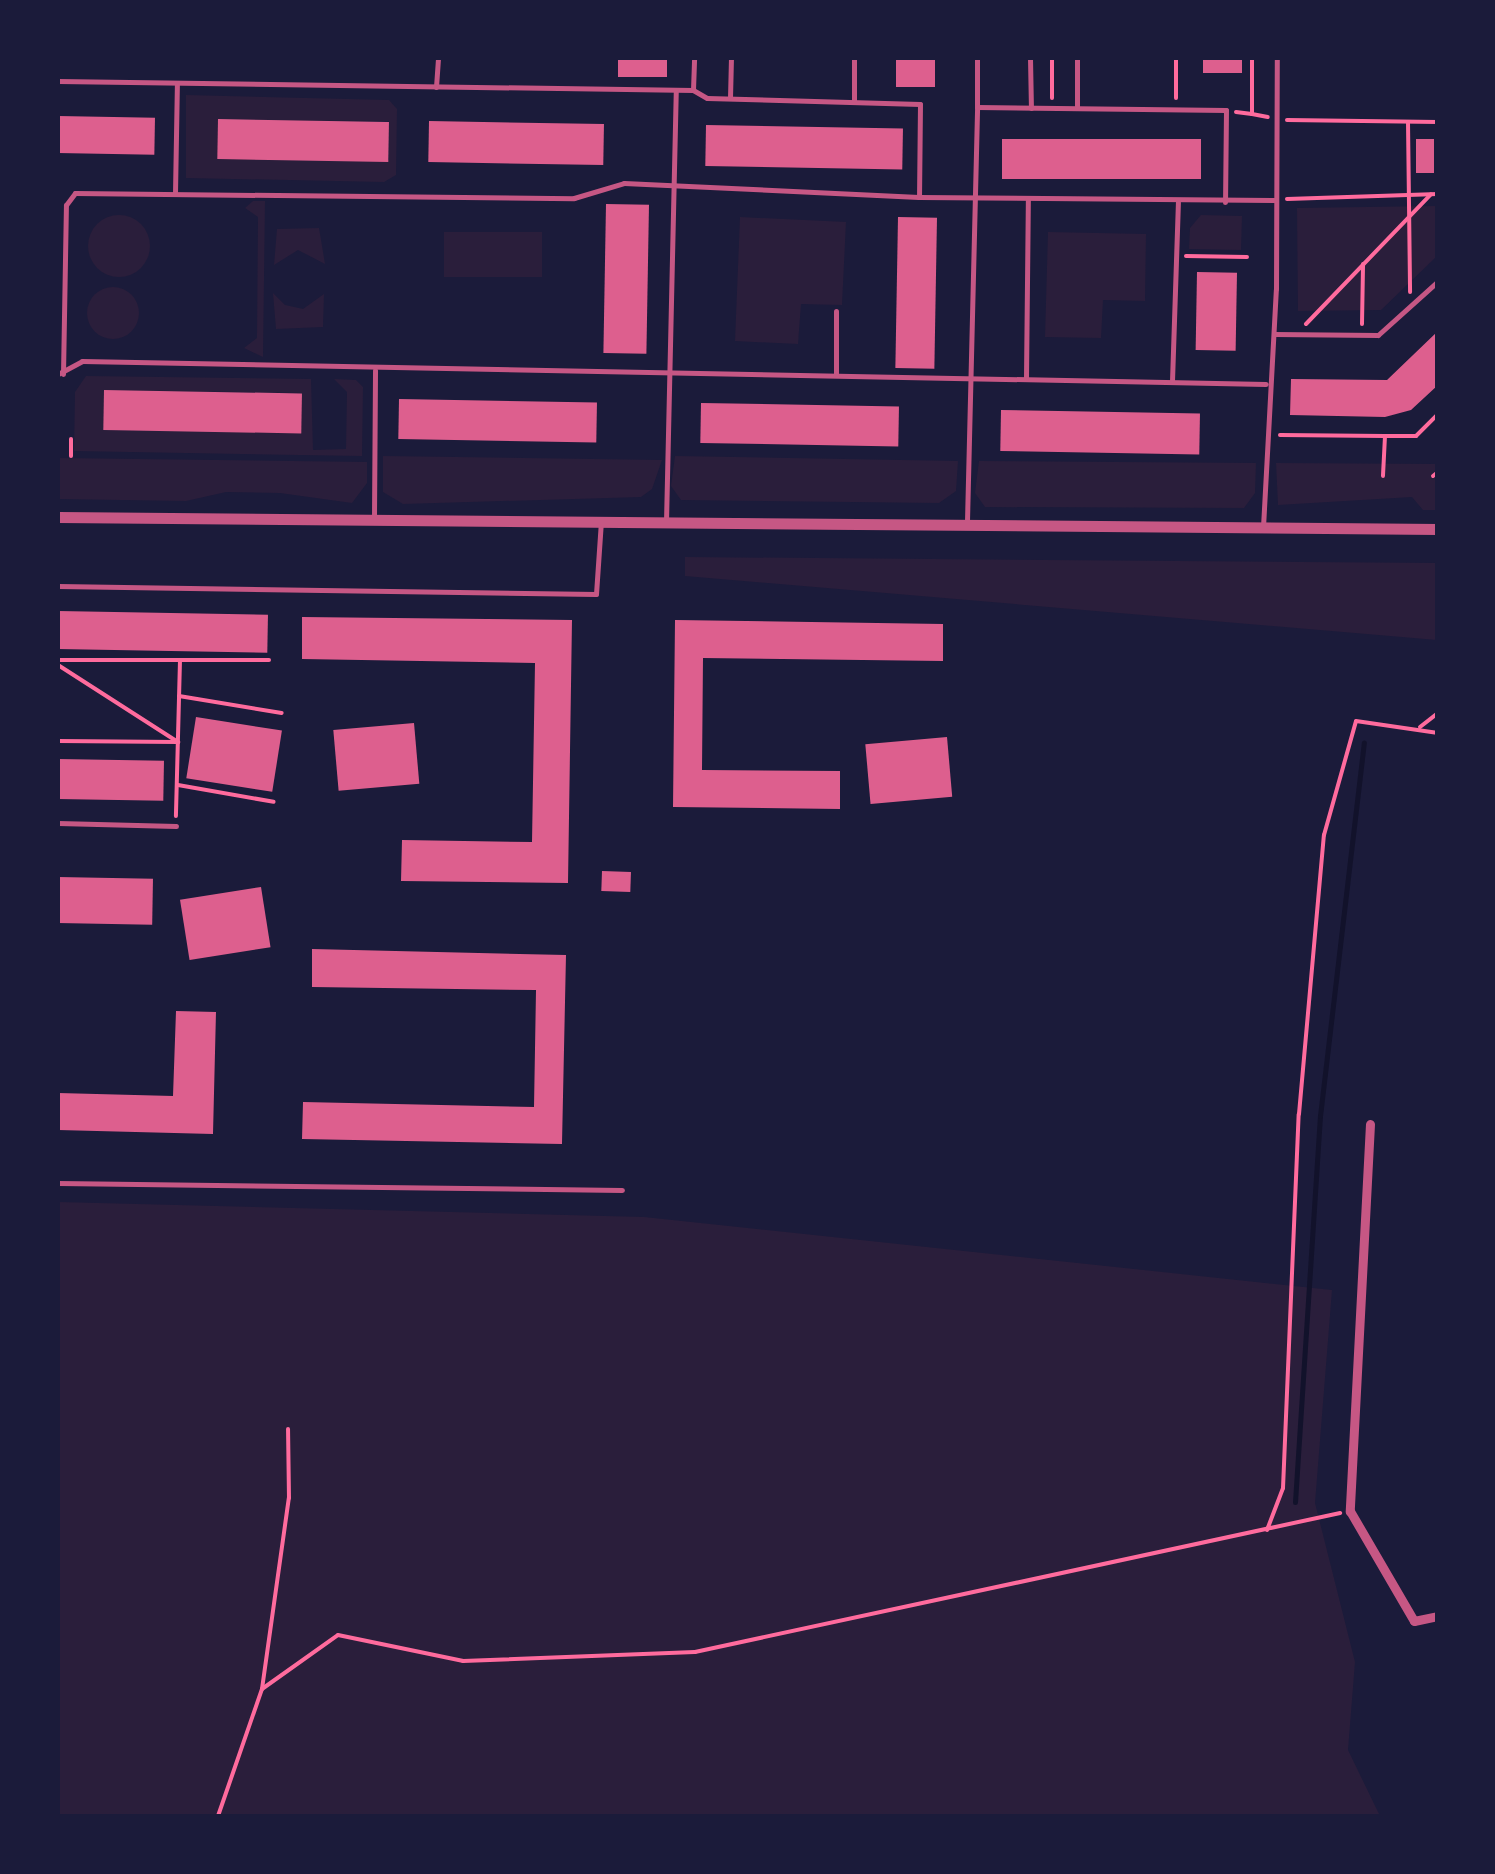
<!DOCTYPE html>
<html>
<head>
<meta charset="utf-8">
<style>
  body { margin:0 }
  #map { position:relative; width:1495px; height:1874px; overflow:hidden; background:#1b1b3a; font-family:Lora,serif }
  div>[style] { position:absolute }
  .green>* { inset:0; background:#2a1e3b; transform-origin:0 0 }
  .round { border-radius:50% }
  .stream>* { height:5px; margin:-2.5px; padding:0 2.5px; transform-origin:2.5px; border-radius:2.5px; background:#12122b }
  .building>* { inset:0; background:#dd5f8e; transform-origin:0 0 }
  .path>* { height:4px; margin:-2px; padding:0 2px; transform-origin:2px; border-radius:2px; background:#ff6b9d }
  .service>* { height:5px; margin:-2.5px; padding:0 2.5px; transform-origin:2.5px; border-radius:2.5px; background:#c65784 }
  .minor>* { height:9px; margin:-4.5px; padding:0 4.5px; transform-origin:4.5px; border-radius:4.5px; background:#c65784 }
  .tertiary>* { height:11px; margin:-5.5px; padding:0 5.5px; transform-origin:5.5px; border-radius:5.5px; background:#c65784 }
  span { translate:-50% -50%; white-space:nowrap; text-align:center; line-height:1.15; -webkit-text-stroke:10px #1b1b3a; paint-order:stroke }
  .frame { position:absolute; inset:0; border:60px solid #1b1b3a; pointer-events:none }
</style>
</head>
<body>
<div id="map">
  <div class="green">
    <i style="clip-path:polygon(evenodd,186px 95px,389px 100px,397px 109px,396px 175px,384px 182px,186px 178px,186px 95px,218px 120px,389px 121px,389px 160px,218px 159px,218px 120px)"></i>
    <i style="clip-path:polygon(253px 201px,265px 201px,263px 357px,244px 348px,257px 338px,258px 217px,245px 208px)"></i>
    <i style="clip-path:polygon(1435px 206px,1436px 257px,1381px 310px,1298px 311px,1297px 208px)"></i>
    <i class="round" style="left:88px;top:215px;width:62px;height:62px"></i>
    <i style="clip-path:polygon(1201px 215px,1242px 216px,1241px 250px,1189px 249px,1190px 228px)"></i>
    <i style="clip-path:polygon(740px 217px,846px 222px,842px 305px,801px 304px,798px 344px,735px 341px)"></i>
    <i style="clip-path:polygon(319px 228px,325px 264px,298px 250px,274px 265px,277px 229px)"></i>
    <i style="left:444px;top:232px;width:98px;height:45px"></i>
    <i style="clip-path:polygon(1048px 232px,1146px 234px,1145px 301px,1103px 300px,1101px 338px,1045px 337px)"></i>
    <i class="round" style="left:87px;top:287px;width:52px;height:52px"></i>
    <i style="clip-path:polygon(273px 293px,285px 305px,303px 309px,324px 294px,323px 327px,276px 329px)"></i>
    <i style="clip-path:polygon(evenodd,86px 376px,311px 379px,313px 450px,346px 449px,347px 392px,334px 379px,356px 380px,363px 387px,362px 456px,74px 451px,75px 392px,86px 376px,104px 390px,302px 393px,301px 431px,104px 430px,104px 390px)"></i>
    <i style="clip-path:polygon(383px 456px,662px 460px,652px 489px,641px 497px,403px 504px,383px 492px)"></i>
    <i style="clip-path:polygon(675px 456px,958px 461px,956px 491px,939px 503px,681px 500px,671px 486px)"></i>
    <i style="clip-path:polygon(58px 458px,367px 462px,367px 483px,352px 503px,280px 493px,226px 492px,186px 501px,58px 499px)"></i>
    <i style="clip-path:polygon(979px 461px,1256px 463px,1255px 493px,1244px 508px,985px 507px,975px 493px)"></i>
    <i style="clip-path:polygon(1276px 463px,1437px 464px,1437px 510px,1423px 510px,1412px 497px,1278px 505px)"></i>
    <i style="clip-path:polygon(685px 557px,1437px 563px,1437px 640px,685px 576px)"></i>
    <i style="clip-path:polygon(58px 1202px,644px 1217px,1332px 1290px,1315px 1503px,1355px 1662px,1348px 1750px,1380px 1816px,58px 1816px)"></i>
  </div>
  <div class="stream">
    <i style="left:1295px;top:1502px;width:387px;rotate:-86.3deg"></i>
    <i style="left:1320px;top:1116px;width:376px;rotate:-83.3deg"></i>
  </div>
  <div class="building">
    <i style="left:618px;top:58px;width:49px;height:19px"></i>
    <i style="left:896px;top:58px;width:39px;height:29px"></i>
    <i style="left:1203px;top:58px;width:39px;height:15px"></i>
    <i style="left:58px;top:116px;width:97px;height:37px;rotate:1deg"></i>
    <i style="left:218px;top:119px;width:171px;height:40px;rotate:1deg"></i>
    <i style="left:429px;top:121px;width:175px;height:41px;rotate:1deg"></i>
    <i style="left:706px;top:125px;width:197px;height:41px;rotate:1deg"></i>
    <i style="left:1002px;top:139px;width:199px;height:40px"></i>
    <i style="left:1416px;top:139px;width:18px;height:34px"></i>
    <i style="left:606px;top:204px;width:43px;height:149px;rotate:1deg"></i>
    <i style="left:898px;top:217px;width:39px;height:151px;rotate:1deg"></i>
    <i style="left:1197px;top:272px;width:40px;height:78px;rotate:1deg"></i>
    <i style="clip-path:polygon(1438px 331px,1438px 385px,1411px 410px,1385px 417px,1290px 415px,1291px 379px,1387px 380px)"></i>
    <i style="left:104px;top:390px;width:198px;height:40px;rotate:1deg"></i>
    <i style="left:399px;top:399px;width:198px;height:40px;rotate:1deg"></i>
    <i style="left:701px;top:403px;width:198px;height:40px;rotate:1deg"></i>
    <i style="left:1001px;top:410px;width:199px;height:41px;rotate:1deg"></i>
    <i style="left:58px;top:611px;width:210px;height:38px;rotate:1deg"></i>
    <i style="clip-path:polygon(302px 617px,572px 620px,568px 883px,401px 881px,402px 840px,532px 842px,535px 663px,302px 659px)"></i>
    <i style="clip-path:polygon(675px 620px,943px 624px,943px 661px,703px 658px,702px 770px,840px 771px,840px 809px,673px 807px)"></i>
    <i style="left:196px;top:717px;width:87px;height:62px;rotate:9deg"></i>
    <i style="left:414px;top:723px;width:61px;height:81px;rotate:85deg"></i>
    <i style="left:947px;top:737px;width:60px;height:82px;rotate:85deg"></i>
    <i style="left:58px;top:759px;width:106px;height:40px;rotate:1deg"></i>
    <i style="left:602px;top:871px;width:29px;height:20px;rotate:2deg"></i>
    <i style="left:58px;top:877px;width:95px;height:46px;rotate:1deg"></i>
    <i style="left:261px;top:887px;width:61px;height:82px;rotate:81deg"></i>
    <i style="clip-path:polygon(312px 949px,566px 955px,562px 1144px,302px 1139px,303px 1102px,534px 1107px,536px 990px,312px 987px)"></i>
    <i style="clip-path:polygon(176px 1011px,216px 1012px,213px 1134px,58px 1130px,58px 1093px,173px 1096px)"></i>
  </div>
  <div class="path">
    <i style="left:1052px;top:98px;width:40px;rotate:-90deg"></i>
    <i style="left:1176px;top:98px;width:40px;rotate:-90deg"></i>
    <i style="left:1236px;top:112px;width:16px;rotate:7deg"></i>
    <i style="left:1252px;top:114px;width:56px;rotate:-90deg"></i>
    <i style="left:1252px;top:114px;width:16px;rotate:11deg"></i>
    <i style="left:1287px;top:120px;width:151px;rotate:0.8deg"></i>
    <i style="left:1408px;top:122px;width:170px;rotate:89.3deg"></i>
    <i style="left:1287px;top:199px;width:151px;rotate:-1.9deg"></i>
    <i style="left:1186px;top:256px;width:61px;rotate:0.9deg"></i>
    <i style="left:1306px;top:324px;width:180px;rotate:-46.1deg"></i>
    <i style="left:1362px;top:324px;width:60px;rotate:-89deg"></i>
    <i style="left:1280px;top:435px;width:105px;rotate:0.5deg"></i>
    <i style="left:1385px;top:436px;width:40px;rotate:92.9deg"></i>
    <i style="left:1385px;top:436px;width:31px"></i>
    <i style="left:1416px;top:436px;width:31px;rotate:-45deg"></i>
    <i style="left:71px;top:456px;width:17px;rotate:-90deg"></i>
    <i style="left:1433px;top:476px;width:6px;rotate:-39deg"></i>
    <i style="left:58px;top:660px;width:122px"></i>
    <i style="left:180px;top:660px;width:156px;rotate:91.5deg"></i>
    <i style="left:180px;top:660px;width:89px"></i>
    <i style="left:58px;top:665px;width:143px;rotate:32.7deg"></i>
    <i style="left:179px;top:696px;width:104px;rotate:9.4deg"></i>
    <i style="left:1420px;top:727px;width:23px;rotate:-38deg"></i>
    <i style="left:58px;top:741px;width:120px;rotate:0.5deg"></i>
    <i style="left:178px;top:785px;width:97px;rotate:10deg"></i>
    <i style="left:1267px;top:1530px;width:45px;rotate:-69.1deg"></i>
    <i style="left:1283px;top:1488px;width:374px;rotate:-87.6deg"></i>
    <i style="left:1299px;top:1114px;width:280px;rotate:-84.9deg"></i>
    <i style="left:1324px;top:835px;width:118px;rotate:-74.3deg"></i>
    <i style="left:1356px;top:721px;width:83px;rotate:8.3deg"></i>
    <i style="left:262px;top:1689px;width:93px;rotate:-35.4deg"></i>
    <i style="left:338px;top:1635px;width:128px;rotate:11.7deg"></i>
    <i style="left:463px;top:1661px;width:232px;rotate:-2.2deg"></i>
    <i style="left:695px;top:1652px;width:660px;rotate:-12.16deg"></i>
    <i style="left:218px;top:1816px;width:134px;rotate:-70.9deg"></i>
    <i style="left:262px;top:1689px;width:193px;rotate:-82deg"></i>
    <i style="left:289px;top:1498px;width:69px;rotate:-90.8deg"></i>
  </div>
  <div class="service">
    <i style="left:854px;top:58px;width:44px;rotate:90deg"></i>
    <i style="left:1030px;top:58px;width:50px;rotate:88.9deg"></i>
    <i style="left:58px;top:81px;width:635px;rotate:0.81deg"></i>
    <i style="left:693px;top:90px;width:16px;rotate:30deg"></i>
    <i style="left:707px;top:98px;width:213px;rotate:1.6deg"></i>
    <i style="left:920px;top:104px;width:93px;rotate:90.6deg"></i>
    <i style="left:436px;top:87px;width:29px;rotate:-86deg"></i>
    <i style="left:693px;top:90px;width:32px;rotate:-88deg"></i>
    <i style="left:730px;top:98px;width:40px;rotate:-88.6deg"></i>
    <i style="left:977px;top:107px;width:49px;rotate:-90deg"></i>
    <i style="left:1077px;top:108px;width:50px;rotate:-90deg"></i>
    <i style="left:175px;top:193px;width:110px;rotate:-89deg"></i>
    <i style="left:836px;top:311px;width:64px;rotate:90deg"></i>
    <i style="left:1274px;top:334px;width:104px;rotate:0.6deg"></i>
    <i style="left:1378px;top:335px;width:81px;rotate:-42deg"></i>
    <i style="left:58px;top:374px;width:27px;rotate:-28deg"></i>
    <i style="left:82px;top:361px;width:1184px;rotate:1.11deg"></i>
    <i style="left:63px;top:374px;width:169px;rotate:-89deg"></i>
    <i style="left:66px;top:205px;width:15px;rotate:-53deg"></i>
    <i style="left:75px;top:193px;width:499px;rotate:0.6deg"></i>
    <i style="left:574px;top:198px;width:52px;rotate:-16.7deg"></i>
    <i style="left:624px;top:183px;width:295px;rotate:2.7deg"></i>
    <i style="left:919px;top:197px;width:356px;rotate:0.5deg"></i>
    <i style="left:1026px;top:378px;width:179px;rotate:-89.4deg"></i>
    <i style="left:1172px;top:381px;width:179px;rotate:-88.1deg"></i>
    <i style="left:374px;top:517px;width:147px;rotate:-89.6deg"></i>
    <i style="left:967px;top:521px;width:414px;rotate:-88.6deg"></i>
    <i style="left:977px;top:107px;width:249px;rotate:0.7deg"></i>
    <i style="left:1226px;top:110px;width:92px;rotate:90.6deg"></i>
    <i style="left:666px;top:522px;width:432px;rotate:-88.7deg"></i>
    <i style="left:1263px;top:527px;width:238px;rotate:-86.9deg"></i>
    <i style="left:1276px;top:289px;width:231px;rotate:-89.8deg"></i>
    <i style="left:58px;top:586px;width:538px;rotate:0.85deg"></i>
    <i style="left:596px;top:594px;width:73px;rotate:-86.1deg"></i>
    <i style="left:58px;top:823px;width:118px;rotate:1.5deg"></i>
    <i style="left:58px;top:1183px;width:564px;rotate:0.71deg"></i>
  </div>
  <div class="minor">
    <i style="left:1370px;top:1124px;width:388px;rotate:93deg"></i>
    <i style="left:1350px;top:1511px;width:127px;rotate:59.8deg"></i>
    <i style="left:1414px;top:1621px;width:25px;rotate:-12deg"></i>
  </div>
  <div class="tertiary">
    <i style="left:58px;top:517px;width:1380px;rotate:0.5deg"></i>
  </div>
  <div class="frame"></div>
</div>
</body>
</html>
